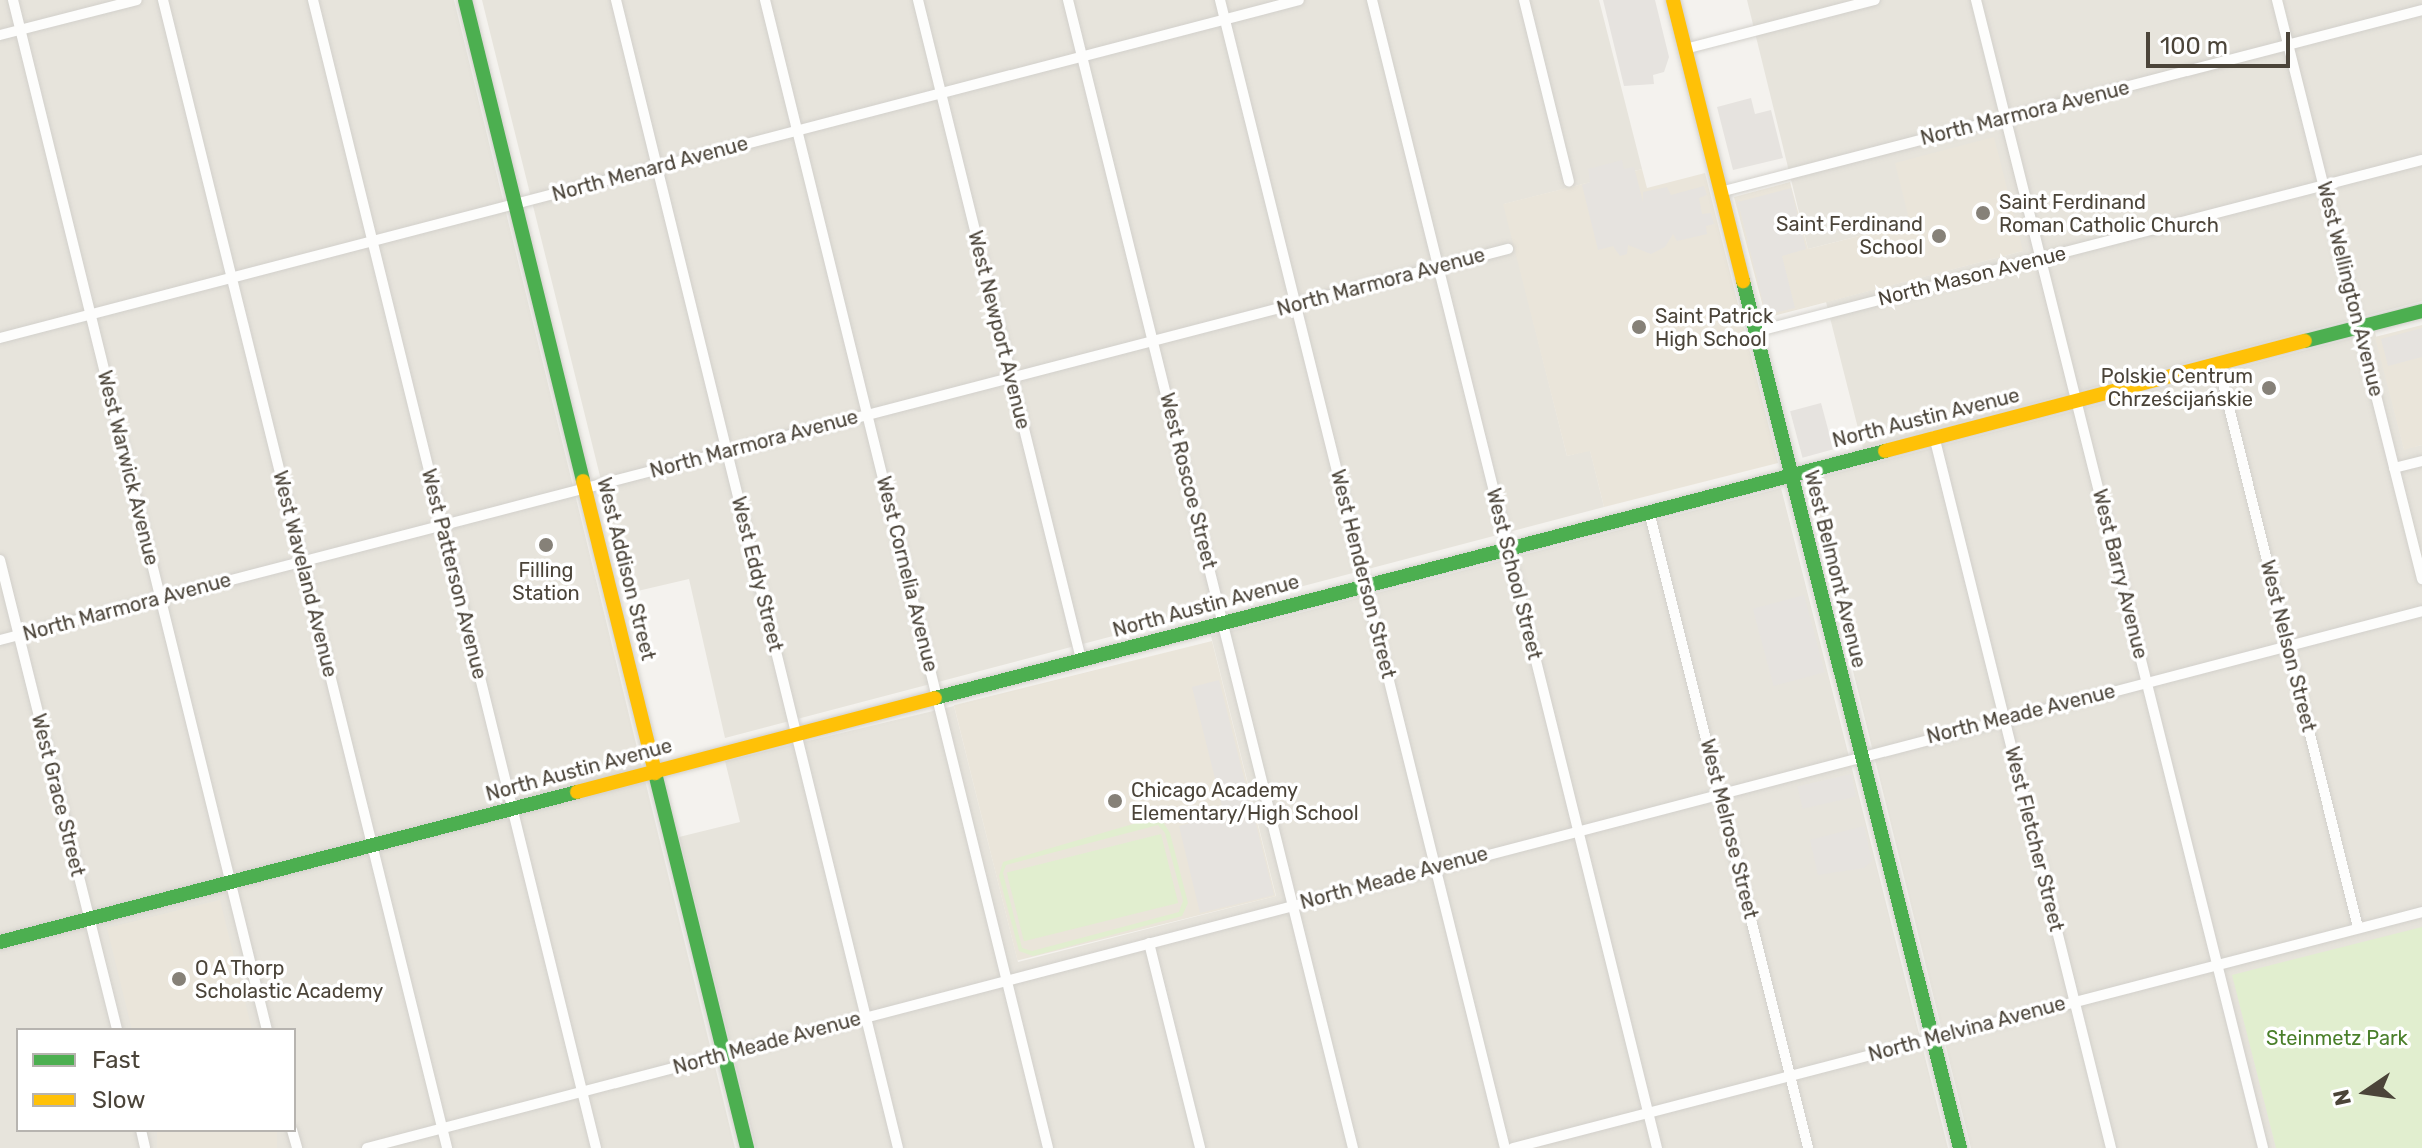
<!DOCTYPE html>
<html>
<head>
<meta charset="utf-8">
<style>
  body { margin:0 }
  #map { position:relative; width:2422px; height:1148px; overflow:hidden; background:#f4f2ee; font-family:Rubik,sans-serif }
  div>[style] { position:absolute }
  .residential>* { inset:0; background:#e7e4dc }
  .education>* { inset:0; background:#eae5da; transform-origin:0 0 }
  .green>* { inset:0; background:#e1eecf; transform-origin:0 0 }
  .parking>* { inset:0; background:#e6e3df; transform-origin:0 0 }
  .roads { filter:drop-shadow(0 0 2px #d2d0cb) drop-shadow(0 0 2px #d2d0cb) }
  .street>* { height:10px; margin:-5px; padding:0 5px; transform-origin:5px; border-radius:5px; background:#fdfdfc }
  .fast>* { height:14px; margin:-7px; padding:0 7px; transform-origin:7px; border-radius:7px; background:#4caf50 }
  .slow>* { height:14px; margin:-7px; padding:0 7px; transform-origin:7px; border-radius:7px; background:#ffc107 }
  .dots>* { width:22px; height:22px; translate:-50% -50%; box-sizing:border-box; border:4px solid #fff; border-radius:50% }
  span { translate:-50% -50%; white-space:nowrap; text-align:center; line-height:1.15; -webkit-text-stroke:7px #fff; paint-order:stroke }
  .street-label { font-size:20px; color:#4b4439 }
  .poi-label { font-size:20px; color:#4b4439 }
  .left { translate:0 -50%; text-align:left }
  .right { translate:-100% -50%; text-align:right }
  .park-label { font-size:20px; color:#4a7f2a }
  .legend { position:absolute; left:16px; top:1028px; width:280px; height:104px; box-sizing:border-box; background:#fff; border:2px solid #b7b4b0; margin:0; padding:10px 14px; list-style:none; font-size:24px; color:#4b4439 }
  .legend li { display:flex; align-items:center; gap:16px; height:40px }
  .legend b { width:40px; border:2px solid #b7b4b0 }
  .north { position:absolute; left:2326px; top:1052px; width:80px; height:80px; -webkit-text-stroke:6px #fff; paint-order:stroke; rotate:257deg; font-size:22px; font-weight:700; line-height:32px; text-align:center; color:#4b4439 }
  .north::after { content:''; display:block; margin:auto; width:28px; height:36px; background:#4b4439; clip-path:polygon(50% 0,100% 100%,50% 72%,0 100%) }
  .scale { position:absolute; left:2146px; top:32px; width:144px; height:36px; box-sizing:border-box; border:4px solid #4b4439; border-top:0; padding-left:10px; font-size:24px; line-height:28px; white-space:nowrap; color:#4b4439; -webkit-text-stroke:6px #fff; paint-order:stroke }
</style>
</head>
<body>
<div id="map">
  <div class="residential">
    <i style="clip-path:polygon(evenodd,0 0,454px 0,735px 1148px,0 1148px,0 0,18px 1030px,294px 1030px,294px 1130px,18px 1130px,18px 1030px)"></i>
    <i style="clip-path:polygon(482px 0,1599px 0,1642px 169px,1504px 204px,1567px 456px,1590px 450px,1604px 507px,725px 738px,689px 579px,629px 593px)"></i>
    <i style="clip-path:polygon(1747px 0,2422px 0,2422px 301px,1863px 448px,1826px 302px,2023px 251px,1910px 223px,1808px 249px)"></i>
    <i style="clip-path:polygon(2375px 332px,2404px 449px,2422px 445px,2422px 1148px,1971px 1148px,1806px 481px)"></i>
    <i style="clip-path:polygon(1781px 488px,1948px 1148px,756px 1148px,679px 837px,740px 822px,725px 761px,954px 706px,1018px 962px,1276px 896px,1211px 636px)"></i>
  </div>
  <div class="education">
    <i style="clip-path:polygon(1994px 137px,2023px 251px,1766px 318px,1734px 197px,1790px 182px,1808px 249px,1910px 223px,1895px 163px)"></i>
    <i style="clip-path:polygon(1642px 169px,1647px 188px,1705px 173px,1778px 463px,1604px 507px,1590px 451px,1567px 456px,1503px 204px)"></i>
    <i style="clip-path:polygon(2422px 325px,2422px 445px,2404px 450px,2375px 337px)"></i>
    <i style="left:1212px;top:641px;width:263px;height:266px;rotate:76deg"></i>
    <i style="clip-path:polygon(220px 900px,252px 1030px,132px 1030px,107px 928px)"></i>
    <i style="left:157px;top:1130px;width:120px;height:18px"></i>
  </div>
  <div class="green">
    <i style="clip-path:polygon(evenodd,1150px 819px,1163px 822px,1170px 833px,1188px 903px,1182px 916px,1033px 956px,1019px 951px,999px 876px,1003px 862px,1150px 819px,1158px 825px,1165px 833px,1183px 901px,1179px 912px,1032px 951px,1022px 948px,1003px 873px,1006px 865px,1158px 825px)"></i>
    <i style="left:1161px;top:834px;width:71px;height:159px;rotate:76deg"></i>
    <i style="clip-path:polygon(2422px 927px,2422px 1148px,2276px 1148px,2232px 975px)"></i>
  </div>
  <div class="parking">
    <i style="clip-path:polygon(1603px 0,1655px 0,1669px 57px,1664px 72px,1653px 75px,1654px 84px,1624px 86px)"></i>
    <i style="clip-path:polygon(1751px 98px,1755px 114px,1771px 110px,1783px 158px,1733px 170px,1717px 107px)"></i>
    <i style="clip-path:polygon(1622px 160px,1624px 169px,1634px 167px,1643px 202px,1643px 192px,1667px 187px,1671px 195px,1704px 186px,1707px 195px,1699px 198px,1702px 214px,1711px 213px,1714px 224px,1706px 226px,1707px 234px,1677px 241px,1673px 234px,1665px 247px,1651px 254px,1628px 245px,1627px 254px,1620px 256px,1613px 246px,1598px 250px,1582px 185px,1590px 182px,1588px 169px)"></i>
    <i style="clip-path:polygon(1791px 188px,1806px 249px,1782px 256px,1795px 308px,1766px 315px,1738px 202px)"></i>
    <i style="clip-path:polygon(2422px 328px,2422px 357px,2388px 366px,2381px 339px)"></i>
    <i style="left:1821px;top:403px;width:48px;height:32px;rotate:75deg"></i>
    <i style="left:1804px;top:595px;width:80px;height:53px;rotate:75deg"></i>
    <i style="clip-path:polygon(1219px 680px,1274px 895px,1200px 913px,1179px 826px,1224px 814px,1192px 687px)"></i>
    <i style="left:1851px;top:774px;width:23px;height:55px;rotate:77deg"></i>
    <i style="clip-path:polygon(1864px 826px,1872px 861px,1864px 868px,1818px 875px,1810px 840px)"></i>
  </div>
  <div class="roads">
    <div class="street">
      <i style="left:13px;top:0;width:1061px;rotate:76.15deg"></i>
      <i style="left:163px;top:0;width:1183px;rotate:76.1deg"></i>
      <i style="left:313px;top:0;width:1182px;rotate:76.15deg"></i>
      <i style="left:616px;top:0;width:1182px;rotate:76.2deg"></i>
      <i style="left:765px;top:0;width:1182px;rotate:76.15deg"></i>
      <i style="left:918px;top:0;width:679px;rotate:76.11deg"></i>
      <i style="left:1068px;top:0;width:1183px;rotate:76.06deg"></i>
      <i style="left:1220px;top:0;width:1183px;rotate:76.06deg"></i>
      <i style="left:1372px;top:0;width:1183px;rotate:76.06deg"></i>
      <i style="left:1524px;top:0;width:187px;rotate:76.1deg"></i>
      <i style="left:1976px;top:0;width:1183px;rotate:75.96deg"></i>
      <i style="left:2277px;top:0;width:597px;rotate:75.94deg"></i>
      <i style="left:0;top:35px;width:141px;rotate:-14.3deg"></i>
      <i style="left:1685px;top:49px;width:196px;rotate:-14.5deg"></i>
      <i style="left:1720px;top:192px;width:725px;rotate:-14.53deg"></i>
      <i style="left:1755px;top:332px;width:689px;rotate:-14.46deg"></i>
      <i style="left:0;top:338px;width:1342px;rotate:-14.58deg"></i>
      <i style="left:2218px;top:363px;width:582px;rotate:76.08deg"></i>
      <i style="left:1934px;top:436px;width:734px;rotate:76.04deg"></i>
      <i style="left:2394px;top:468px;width:29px;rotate:-14deg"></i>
      <i style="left:1649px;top:511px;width:657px;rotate:75.98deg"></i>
      <i style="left:0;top:560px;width:484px;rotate:76deg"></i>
      <i style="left:0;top:640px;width:1558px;rotate:-14.54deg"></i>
      <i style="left:1149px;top:943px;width:211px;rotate:76deg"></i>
      <i style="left:141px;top:1130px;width:18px;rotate:77deg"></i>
      <i style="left:292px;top:1130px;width:19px;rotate:74deg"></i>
      <i style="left:367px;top:1148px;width:2124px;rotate:-14.64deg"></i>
      <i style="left:1513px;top:1148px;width:939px;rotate:-14.55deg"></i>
    </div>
    <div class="fast">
      <i style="left:465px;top:0;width:495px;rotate:76.2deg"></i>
      <i style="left:1743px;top:281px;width:894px;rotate:75.95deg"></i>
      <i style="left:2305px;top:341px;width:121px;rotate:-14.4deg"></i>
      <i style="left:935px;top:698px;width:982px;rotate:-14.57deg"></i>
      <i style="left:655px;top:773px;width:386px;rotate:76.2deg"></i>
      <i style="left:0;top:942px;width:596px;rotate:-14.57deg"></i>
    </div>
    <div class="slow">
      <i style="left:1673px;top:0;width:290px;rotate:76deg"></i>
      <i style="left:1885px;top:451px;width:434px;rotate:-14.7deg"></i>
      <i style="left:583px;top:481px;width:301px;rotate:76.1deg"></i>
      <i style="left:577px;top:792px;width:370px;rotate:-14.7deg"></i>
    </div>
  </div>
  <div class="dots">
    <i style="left:1983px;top:213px;background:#868178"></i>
    <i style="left:1939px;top:236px;background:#868178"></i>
    <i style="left:1639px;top:327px;background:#868178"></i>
    <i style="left:2269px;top:388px;background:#868178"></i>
    <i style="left:546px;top:545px;background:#868178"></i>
    <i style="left:1115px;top:801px;background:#868178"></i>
    <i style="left:179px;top:979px;background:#868178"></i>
  </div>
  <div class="street-label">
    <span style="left:2025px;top:113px;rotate:-14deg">North Marmora Avenue</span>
    <span style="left:650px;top:169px;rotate:-15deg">North Menard Avenue</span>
    <span style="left:1972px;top:276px;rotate:-14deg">North Mason Avenue</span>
    <span style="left:1381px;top:282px;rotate:-15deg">North Marmora Avenue</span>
    <span style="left:2350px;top:289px;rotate:76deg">West Wellington Avenue</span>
    <span style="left:999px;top:330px;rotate:76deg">West Newport Avenue</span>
    <span style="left:1926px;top:418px;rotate:-14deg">North Austin Avenue</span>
    <span style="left:754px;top:444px;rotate:-15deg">North Marmora Avenue</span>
    <span style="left:128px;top:468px;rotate:76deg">West Warwick Avenue</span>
    <span style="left:1188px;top:481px;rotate:76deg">West Roscoe Street</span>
    <span style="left:626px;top:569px;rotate:76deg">West Addison Street</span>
    <span style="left:1835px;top:569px;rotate:76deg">West Belmont Avenue</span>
    <span style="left:305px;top:574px;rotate:76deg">West Waveland Avenue</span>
    <span style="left:454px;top:574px;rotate:76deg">West Patterson Avenue</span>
    <span style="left:757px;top:574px;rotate:76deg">West Eddy Street</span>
    <span style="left:907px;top:574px;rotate:76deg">West Cornelia Avenue</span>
    <span style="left:1363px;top:574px;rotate:76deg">West Henderson Street</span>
    <span style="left:1514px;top:574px;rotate:76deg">West School Street</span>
    <span style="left:2120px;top:574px;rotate:76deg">West Barry Avenue</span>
    <span style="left:1206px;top:606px;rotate:-15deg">North Austin Avenue</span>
    <span style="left:127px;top:607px;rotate:-15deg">North Marmora Avenue</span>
    <span style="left:2288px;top:646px;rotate:76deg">West Nelson Street</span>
    <span style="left:2021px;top:714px;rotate:-14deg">North Meade Avenue</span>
    <span style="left:579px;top:770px;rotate:-15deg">North Austin Avenue</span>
    <span style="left:58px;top:795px;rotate:76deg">West Grace Street</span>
    <span style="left:1729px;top:829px;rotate:76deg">West Melrose Street</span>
    <span style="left:2034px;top:839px;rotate:76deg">West Fletcher Street</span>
    <span style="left:1394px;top:878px;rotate:-15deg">North Meade Avenue</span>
    <span style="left:1967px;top:1029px;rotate:-15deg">North Melvina Avenue</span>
    <span style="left:767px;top:1043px;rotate:-15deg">North Meade Avenue</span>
  </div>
  <div class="poi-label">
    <span class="left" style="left:1999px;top:214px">Saint Ferdinand<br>Roman Catholic Church</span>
    <span class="right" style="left:1923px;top:236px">Saint Ferdinand<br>School</span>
    <span class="left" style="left:1655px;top:328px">Saint Patrick<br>High School</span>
    <span class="right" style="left:2253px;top:388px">Polskie Centrum<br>Chrześcijańskie</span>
    <span style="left:546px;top:582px">Filling<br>Station</span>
    <span class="left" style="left:1131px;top:802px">Chicago Academy<br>Elementary/High School</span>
    <span class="left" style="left:195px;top:980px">O A Thorp<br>Scholastic Academy</span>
  </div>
  <div class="park-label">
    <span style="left:2337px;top:1038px">Steinmetz Park</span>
  </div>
  <ul class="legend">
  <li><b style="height:10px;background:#4caf50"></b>Fast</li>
  <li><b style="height:10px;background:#ffc107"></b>Slow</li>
  </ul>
  <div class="north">N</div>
  <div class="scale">100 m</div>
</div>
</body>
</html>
